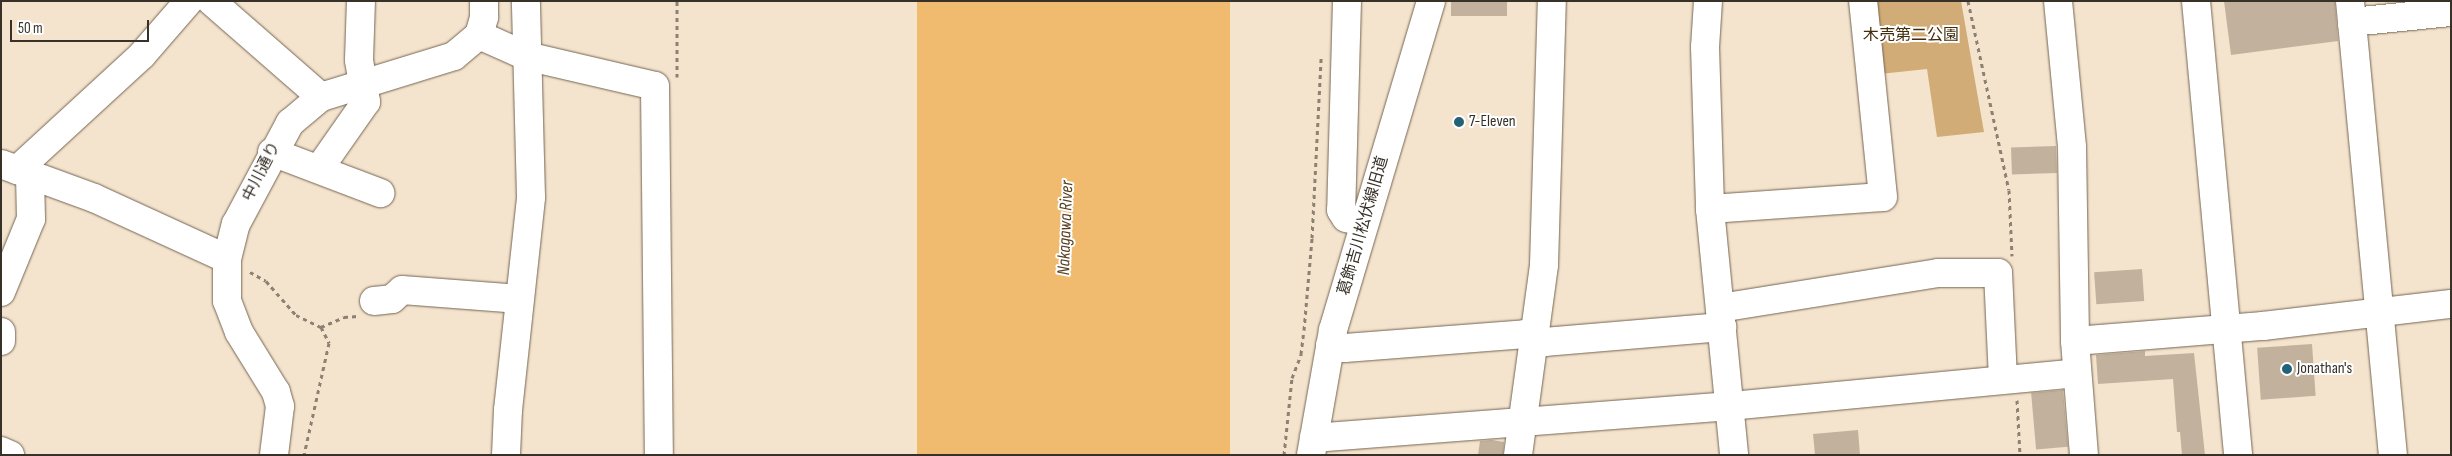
<!DOCTYPE html>
<html>
<head>
<meta charset="utf-8">
<style>
  body { margin:0 }
  #map { position:relative; width:2452px; height:456px; overflow:hidden; background:#f4e3cd; font-family:"Sofia Sans Condensed","Noto Sans JP",sans-serif }
  div>[style] { position:absolute }
  .green>* { inset:0; background:#d2ac77 }
  .water>* { inset:0; background:#f0bb6e; transform-origin:0 0 }
  .building>* { inset:0; background:#c2b29d; transform-origin:0 0 }
  .path>* { height:3px; margin-top:-1.5px; transform-origin:0; background:repeating-linear-gradient(90deg,#8c8172 0 4px,transparent 0 8px) }
  .roads { filter:drop-shadow(0 0 1px #746552) drop-shadow(0 0 1px #746552) }
  .minor>* { height:28px; margin:-14px; padding:0 14px; transform-origin:14px; border-radius:14px; background:#fff }
  .dots>* { width:14px; height:14px; translate:-50% -50%; box-sizing:border-box; border:2px solid #fff; border-radius:50% }
  span { translate:-50% -50%; white-space:nowrap; text-align:center; line-height:1.15; -webkit-text-stroke:4px #fff; paint-order:stroke }
  .park-label { font-size:16px; color:#422c0a }
  .poi-label { font-size:16px; color:#373128 }
  .left { translate:0 -50%; text-align:left }
  .street-label { font-size:16px; color:#373128 }
  .water-label { font-size:18px; color:#56401f; font-style:italic }
  .frame { position:absolute; inset:0; border:2px solid #373128; pointer-events:none }
  .scale { position:absolute; left:10px; top:20px; width:139px; height:22px; box-sizing:border-box; border:2px solid #373128; border-top:0; padding-left:6px; font-size:15px; line-height:18px; white-space:nowrap; color:#373128; -webkit-text-stroke:4px #fff; paint-order:stroke }
</style>
</head>
<body>
<div id="map">
  <div class="green">
    <i style="clip-path:polygon(1870px 1px,1961px 1px,1984px 132px,1937px 137px,1927px 69px,1880px 74px)"></i>
  </div>
  <div class="water">
    <i style="left:917px;top:1px;width:313px;height:454px"></i>
  </div>
  <div class="building">
    <i style="left:1451px;top:1px;width:56px;height:15px"></i>
    <i style="clip-path:polygon(2224px 1px,2335px 1px,2338px 41px,2231px 55px)"></i>
    <i style="left:2056px;top:146px;width:27px;height:45px;rotate:88deg"></i>
    <i style="left:2142px;top:269px;width:32px;height:48px;rotate:86deg"></i>
    <i style="left:2312px;top:344px;width:52px;height:55px;rotate:86deg"></i>
    <i style="clip-path:polygon(2145px 351px,2145px 356px,2194px 353px,2205px 455px,2182px 455px,2180px 432px,2177px 432px,2173px 379px,2098px 384px,2096px 355px)"></i>
    <i style="left:2063px;top:390px;width:57px;height:32px;rotate:85deg"></i>
    <i style="clip-path:polygon(1858px 430px,1860px 455px,1815px 455px,1813px 434px)"></i>
    <i style="clip-path:polygon(1492px 440px,1504px 442px,1503px 455px,1478px 455px,1480px 441px)"></i>
  </div>
  <div class="path">
    <i style="left:1968px;top:1px;width:193px;rotate:77.8deg"></i>
    <i style="left:2009px;top:190px;width:66px;rotate:87.4deg"></i>
    <i style="left:677px;top:77px;width:76px;rotate:-90deg"></i>
    <i style="left:250px;top:272px;width:18px;rotate:29deg"></i>
    <i style="left:266px;top:281px;width:45px;rotate:48.6deg"></i>
    <i style="left:296px;top:315px;width:28px;rotate:26deg"></i>
    <i style="left:321px;top:327px;width:18px;rotate:63deg"></i>
    <i style="left:329px;top:343px;width:115px;rotate:102.6deg"></i>
    <i style="left:321px;top:327px;width:25px;rotate:-23deg"></i>
    <i style="left:344px;top:317px;width:14px;rotate:-4deg"></i>
    <i style="left:2017px;top:400px;width:55px;rotate:86.9deg"></i>
    <i style="left:1284px;top:455px;width:77px;rotate:-84.1deg"></i>
    <i style="left:1292px;top:378px;width:26px;rotate:-69deg"></i>
    <i style="left:1301px;top:354px;width:24px;rotate:-83deg"></i>
    <i style="left:1304px;top:330px;width:92px;rotate:-85deg"></i>
    <i style="left:1312px;top:238px;width:180px;rotate:-87.1deg"></i>
  </div>
  <div class="roads">
    <div class="minor">
      <i style="left:211px;top:1px;width:146px;rotate:41.1deg"></i>
      <i style="left:1347px;top:1px;width:209px;rotate:91.6deg"></i>
      <i style="left:1341px;top:210px;width:9px;rotate:58deg"></i>
      <i style="left:1346px;top:218px;width:19px;rotate:12deg"></i>
      <i style="left:1708px;top:1px;width:46px;rotate:93.7deg"></i>
      <i style="left:1705px;top:47px;width:162px;rotate:88.2deg"></i>
      <i style="left:1710px;top:209px;width:247px;rotate:84.4deg"></i>
      <i style="left:2058px;top:1px;width:147px;rotate:84.5deg"></i>
      <i style="left:2072px;top:147px;width:194px;rotate:89.1deg"></i>
      <i style="left:2075px;top:341px;width:114px;rotate:85.5deg"></i>
      <i style="left:2196px;top:1px;width:456px;rotate:84.7deg"></i>
      <i style="left:2350px;top:1px;width:456px;rotate:84.6deg"></i>
      <i style="left:2352px;top:22px;width:100px;rotate:-5.8deg"></i>
      <i style="left:479px;top:35px;width:51px;rotate:24.1deg"></i>
      <i style="left:526px;top:56px;width:132px;rotate:13.1deg"></i>
      <i style="left:655px;top:86px;width:369px;rotate:89.4deg"></i>
      <i style="left:272px;top:152px;width:116px;rotate:20.8deg"></i>
      <i style="left:1px;top:164px;width:99px;rotate:20.1deg"></i>
      <i style="left:94px;top:198px;width:146px;rotate:24.6deg"></i>
      <i style="left:319px;top:169px;width:82px;rotate:-55deg"></i>
      <i style="left:366px;top:102px;width:43px;rotate:-99.5deg"></i>
      <i style="left:359px;top:60px;width:59px;rotate:-88.1deg"></i>
      <i style="left:17px;top:170px;width:170px;rotate:-42.6deg"></i>
      <i style="left:142px;top:55px;width:72px;rotate:-49deg"></i>
      <i style="left:1710px;top:209px;width:173px;rotate:-4deg"></i>
      <i style="left:1883px;top:197px;width:197px;rotate:-95.8deg"></i>
      <i style="left:1px;top:292px;width:79px;rotate:-67.7deg"></i>
      <i style="left:31px;top:219px;width:44px;rotate:-91.3deg"></i>
      <i style="left:374px;top:301px;width:18px;rotate:-6deg"></i>
      <i style="left:392px;top:299px;width:13px;rotate:-42deg"></i>
      <i style="left:402px;top:290px;width:118px;rotate:4.4deg"></i>
      <i style="left:1720px;top:308px;width:221px;rotate:-9.1deg"></i>
      <i style="left:1938px;top:273px;width:60px"></i>
      <i style="left:1998px;top:273px;width:105px;rotate:87.3deg"></i>
      <i style="left:1px;top:332px;width:9px;rotate:90deg"></i>
      <i style="left:2075px;top:341px;width:189px;rotate:-4.6deg"></i>
      <i style="left:2263px;top:326px;width:189px;rotate:-6.7deg"></i>
      <i style="left:1330px;top:345px;width:15px;rotate:11deg"></i>
      <i style="left:1345px;top:348px;width:181px;rotate:-4.4deg"></i>
      <i style="left:1525px;top:334px;width:21px;rotate:23deg"></i>
      <i style="left:1544px;top:342px;width:179px;rotate:-4.8deg"></i>
      <i style="left:1314px;top:438px;width:417px;rotate:-4.4deg"></i>
      <i style="left:1730px;top:406px;width:348px;rotate:-5.4deg"></i>
      <i style="left:1px;top:451px;width:10px;rotate:24deg"></i>
      <i style="left:274px;top:455px;width:49px;rotate:-83deg"></i>
      <i style="left:280px;top:406px;width:15px;rotate:-106deg"></i>
      <i style="left:276px;top:392px;width:70px;rotate:-121.7deg"></i>
      <i style="left:239px;top:332px;width:33px;rotate:-111deg"></i>
      <i style="left:227px;top:301px;width:42px;rotate:-90deg"></i>
      <i style="left:227px;top:259px;width:36px;rotate:-76deg"></i>
      <i style="left:236px;top:224px;width:115px;rotate:-61.9deg"></i>
      <i style="left:290px;top:123px;width:40px;rotate:-40deg"></i>
      <i style="left:321px;top:97px;width:139px;rotate:-17.1deg"></i>
      <i style="left:454px;top:56px;width:33px;rotate:-40deg"></i>
      <i style="left:479px;top:35px;width:19px;rotate:-74deg"></i>
      <i style="left:484px;top:17px;width:16px;rotate:-90deg"></i>
      <i style="left:506px;top:455px;width:45px;rotate:-87.5deg"></i>
      <i style="left:508px;top:410px;width:214px;rotate:-83.8deg"></i>
      <i style="left:531px;top:197px;width:196px;rotate:-91.5deg"></i>
      <i style="left:1311px;top:455px;width:127px;rotate:-80deg"></i>
      <i style="left:1333px;top:330px;width:343px;rotate:-73.4deg"></i>
      <i style="left:1518px;top:455px;width:192px;rotate:-82.2deg"></i>
      <i style="left:1544px;top:265px;width:264px;rotate:-88.3deg"></i>
    </div>
  </div>
  <div class="dots">
    <i style="left:1459px;top:122px;background:#246278"></i>
    <i style="left:2287px;top:369px;background:#246278"></i>
  </div>
  <div class="park-label">
    <span style="left:1911px;top:36px">木売第二公園</span>
  </div>
  <div class="poi-label">
    <span class="left" style="left:1469px;top:122px">7-Eleven</span>
    <span class="left" style="left:2297px;top:369px">Jonathan's</span>
  </div>
  <div class="street-label">
    <span style="left:262px;top:172px;rotate:-63deg">中川通り</span>
    <span style="left:1364px;top:226px;rotate:-74deg">葛飾吉川松伏線旧道</span>
  </div>
  <div class="water-label">
    <span style="left:1066px;top:228px;rotate:-88deg">Nakagawa River</span>
  </div>
  <div class="frame"></div>
  <div class="scale">50 m</div>
</div>
</body>
</html>
